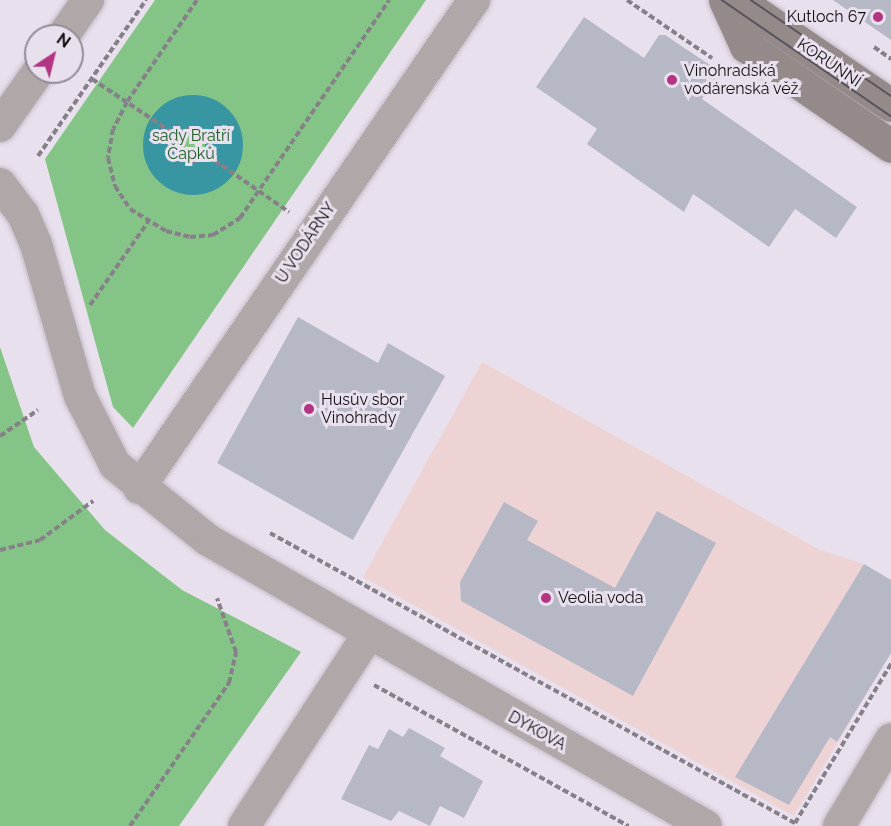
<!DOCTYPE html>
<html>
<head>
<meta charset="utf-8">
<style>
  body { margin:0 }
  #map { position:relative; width:891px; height:826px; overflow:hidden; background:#e9e0ed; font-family:Raleway,sans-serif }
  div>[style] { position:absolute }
  .industrial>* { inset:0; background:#edd3d4 }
  .green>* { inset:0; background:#84c587 }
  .canal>* { height:38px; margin:-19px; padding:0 19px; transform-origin:19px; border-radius:19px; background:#3896a3 }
  .canal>.ring { margin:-19px; padding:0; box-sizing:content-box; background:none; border:38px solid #3896a3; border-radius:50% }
  .building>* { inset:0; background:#b7b8c6 }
  .path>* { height:4px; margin-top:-2px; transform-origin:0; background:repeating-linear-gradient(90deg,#868089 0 6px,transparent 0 9px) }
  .path>.ring { margin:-2px; padding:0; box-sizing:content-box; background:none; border:4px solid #868089; border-radius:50% }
  .roads { filter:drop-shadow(0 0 2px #c2bbc6) drop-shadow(0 0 2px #c2bbc6) }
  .street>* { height:32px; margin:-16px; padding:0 16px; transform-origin:16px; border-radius:16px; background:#afa7a8 }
  .secondary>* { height:33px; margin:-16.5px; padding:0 16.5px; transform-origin:16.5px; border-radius:16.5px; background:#958a8a }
  .tram>* { height:1.5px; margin:-0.75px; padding:0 0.75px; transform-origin:0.75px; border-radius:0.75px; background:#59545b }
  .dots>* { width:16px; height:16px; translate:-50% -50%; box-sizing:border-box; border:3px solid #e9e0ed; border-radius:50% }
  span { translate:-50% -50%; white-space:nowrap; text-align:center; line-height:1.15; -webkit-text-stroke:6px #e9e0ed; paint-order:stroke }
  .poi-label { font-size:16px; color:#131014 }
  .right { translate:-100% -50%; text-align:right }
  .left { translate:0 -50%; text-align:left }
  .street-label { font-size:16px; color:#131014 }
  .park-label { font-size:16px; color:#1e6026 }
  .north { position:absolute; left:24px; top:24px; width:60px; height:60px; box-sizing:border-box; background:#e9e0ed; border:2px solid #938d96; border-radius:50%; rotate:35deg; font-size:16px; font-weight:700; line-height:24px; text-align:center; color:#131014 }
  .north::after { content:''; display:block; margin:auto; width:21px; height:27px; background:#b33482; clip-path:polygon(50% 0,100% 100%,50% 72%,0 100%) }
</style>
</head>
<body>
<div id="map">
  <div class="industrial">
    <i style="clip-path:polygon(482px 362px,820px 550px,864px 564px,891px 580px,891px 653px,794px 816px,363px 577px)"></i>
  </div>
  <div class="green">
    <i style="clip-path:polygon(155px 0,426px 0,133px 428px,113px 407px,45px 159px)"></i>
    <i style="clip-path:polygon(0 347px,34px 447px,105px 530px,182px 590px,301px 652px,179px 826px,0 826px)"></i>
  </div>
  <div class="canal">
    <i class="ring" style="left:162px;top:114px;width:24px;height:24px"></i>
  </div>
  <div class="building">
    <i style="clip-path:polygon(833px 0,891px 0,891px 40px)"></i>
    <i style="clip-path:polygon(584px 17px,644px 58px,659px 35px,665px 35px,716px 69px,718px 74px,702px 99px,857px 207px,836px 238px,795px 209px,769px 247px,693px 194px,684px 212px,587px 144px,597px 129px,536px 87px)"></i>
    <i style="clip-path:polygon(298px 317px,378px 363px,388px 343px,445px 376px,353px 540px,217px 463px)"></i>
    <i style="clip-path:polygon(504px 502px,538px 521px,527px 540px,615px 588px,657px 511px,716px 543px,633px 696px,461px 601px,460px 582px)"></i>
    <i style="clip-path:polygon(864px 564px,891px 580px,891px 653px,837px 742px,830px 737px,789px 805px,735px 777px)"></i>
    <i style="clip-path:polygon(409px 728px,445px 748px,440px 756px,483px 781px,464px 818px,440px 806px,430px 826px,399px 811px,391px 821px,341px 799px,369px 745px,378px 749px,389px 729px,403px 737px)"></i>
  </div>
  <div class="path">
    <i style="left:197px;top:0;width:124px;rotate:124.5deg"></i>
    <i style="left:127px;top:102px;width:30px;rotate:117deg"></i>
    <i style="left:113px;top:129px;width:29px;rotate:100deg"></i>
    <i style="left:108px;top:158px;width:29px;rotate:76deg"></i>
    <i style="left:115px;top:186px;width:27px;rotate:57deg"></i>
    <i style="left:130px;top:209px;width:42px;rotate:31.4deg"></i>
    <i style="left:166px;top:231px;width:25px;rotate:14deg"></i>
    <i style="left:190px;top:237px;width:23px;rotate:-5deg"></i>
    <i style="left:213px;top:235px;width:32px;rotate:-32deg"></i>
    <i style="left:240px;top:218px;width:264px;rotate:-55.6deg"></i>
    <i style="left:627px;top:0;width:103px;rotate:34.3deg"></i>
    <i style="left:874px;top:47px;width:21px;rotate:35deg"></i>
    <i style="left:92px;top:79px;width:105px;rotate:33.7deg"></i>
    <i class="ring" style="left:177px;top:129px;width:28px;height:28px"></i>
    <i style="left:207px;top:155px;width:100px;rotate:34.8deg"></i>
    <i style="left:38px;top:156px;width:190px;rotate:-55.3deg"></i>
    <i style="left:90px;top:305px;width:101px;rotate:-55.1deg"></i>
    <i style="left:0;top:436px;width:46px;rotate:-34.4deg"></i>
    <i style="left:270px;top:533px;width:600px;rotate:28.92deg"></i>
    <i style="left:795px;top:823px;width:186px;rotate:-58.9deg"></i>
    <i style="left:0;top:550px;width:41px;rotate:-14deg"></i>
    <i style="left:40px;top:540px;width:66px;rotate:-36.3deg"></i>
    <i style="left:374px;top:685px;width:291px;rotate:29deg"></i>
    <i style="left:130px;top:826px;width:174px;rotate:-55.3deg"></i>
    <i style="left:229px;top:683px;width:32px;rotate:-77deg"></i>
    <i style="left:236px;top:652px;width:57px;rotate:-109.4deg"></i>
  </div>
  <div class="roads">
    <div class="street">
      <i style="left:63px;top:36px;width:44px;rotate:-55.2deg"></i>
      <i style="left:0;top:126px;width:66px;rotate:-54.9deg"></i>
      <i style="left:0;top:184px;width:38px;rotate:53deg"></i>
      <i style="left:23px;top:214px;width:33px;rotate:67deg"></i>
      <i style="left:36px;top:244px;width:158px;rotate:73.9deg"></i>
      <i style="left:80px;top:396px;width:77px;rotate:63.1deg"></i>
      <i style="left:115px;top:465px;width:119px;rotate:38.9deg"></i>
      <i style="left:208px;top:540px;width:574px;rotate:29.87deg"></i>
      <i style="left:139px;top:488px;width:592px;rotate:-55.53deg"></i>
      <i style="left:244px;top:826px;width:228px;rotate:-57deg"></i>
      <i style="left:839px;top:826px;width:101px;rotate:-59.1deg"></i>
    </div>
    <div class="secondary">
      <i style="left:725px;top:0;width:51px;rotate:65.5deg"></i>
      <i style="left:746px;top:46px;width:176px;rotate:34.6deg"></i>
      <i style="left:737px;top:0;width:186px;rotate:34.3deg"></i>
    </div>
  </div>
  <div class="tram">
    <i style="left:722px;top:0;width:205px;rotate:34.5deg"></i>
    <i style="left:751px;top:0;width:170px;rotate:34.4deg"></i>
  </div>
  <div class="dots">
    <i style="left:878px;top:17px;background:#b33482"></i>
    <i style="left:672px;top:80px;background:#b33482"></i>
    <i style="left:309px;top:409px;background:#b33482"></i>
    <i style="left:546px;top:598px;background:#b33482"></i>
  </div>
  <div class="poi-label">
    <span class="right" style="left:866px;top:17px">Kutloch 67</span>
    <span class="left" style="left:684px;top:80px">Vinohradská<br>vodárenská věž</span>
    <span class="left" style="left:321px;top:409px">Husův sbor<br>Vinohrady</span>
    <span class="left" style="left:558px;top:598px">Veolia voda</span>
  </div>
  <div class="street-label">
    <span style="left:829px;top:63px;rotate:34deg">KORUNNÍ</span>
    <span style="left:306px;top:243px;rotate:-56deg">U VODÁRNY</span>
    <span style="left:537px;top:731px;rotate:29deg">DYKOVA</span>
  </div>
  <div class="park-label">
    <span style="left:191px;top:145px">sady Bratří<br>Čapků</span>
  </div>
  <div class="north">N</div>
</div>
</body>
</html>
